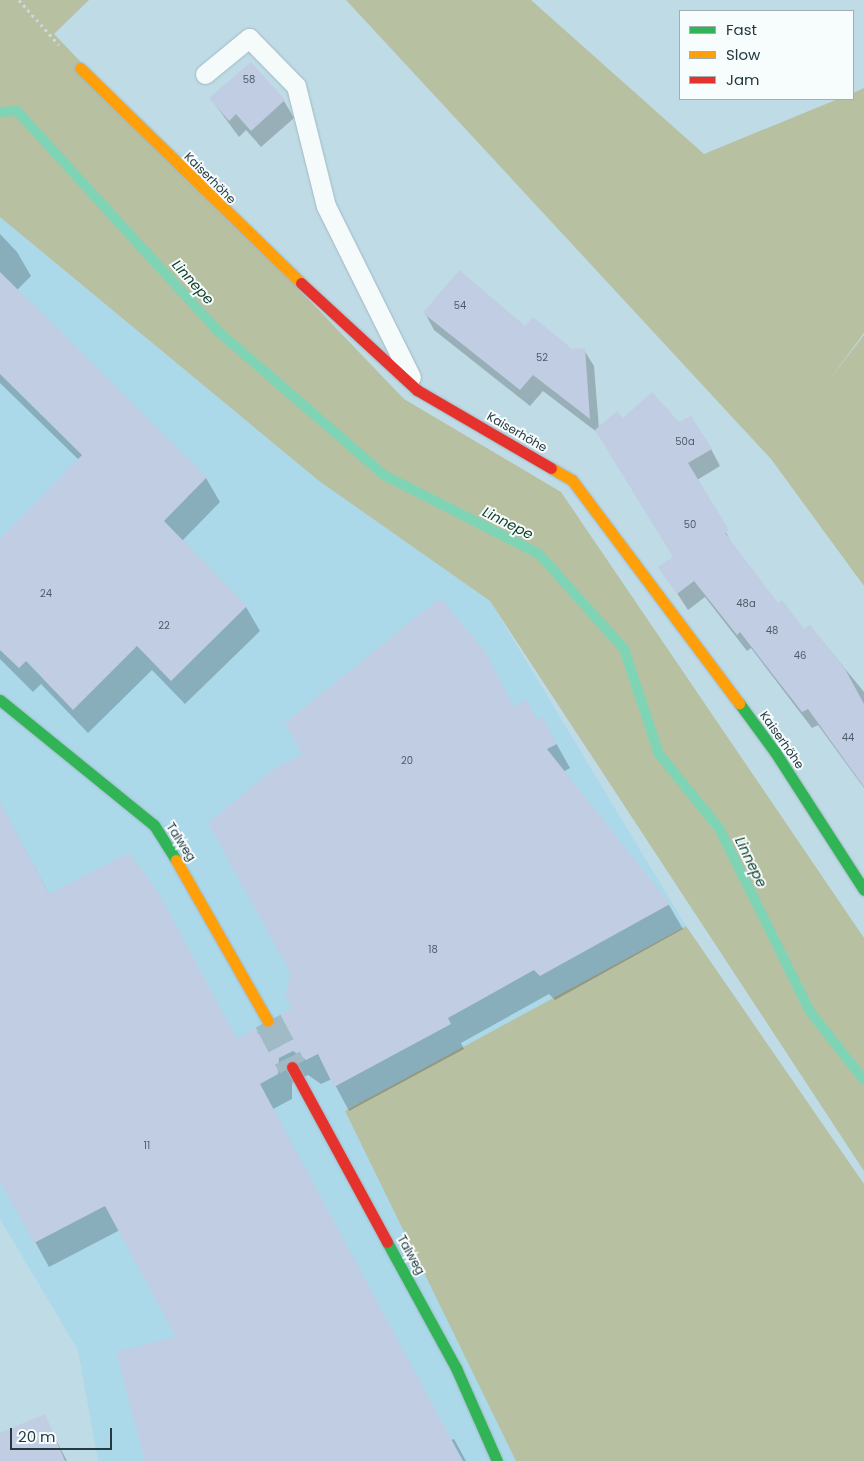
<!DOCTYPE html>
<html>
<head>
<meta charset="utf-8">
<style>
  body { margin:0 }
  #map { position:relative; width:864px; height:1461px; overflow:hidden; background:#bfdbe6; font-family:Poppins,sans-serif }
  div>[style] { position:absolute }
  .built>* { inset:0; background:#abd9ea }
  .green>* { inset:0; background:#b8c0a2 }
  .shadow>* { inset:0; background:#0003 }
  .stream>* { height:10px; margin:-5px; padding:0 5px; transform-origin:5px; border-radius:5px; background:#7ed4b4 }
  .building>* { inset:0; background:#c0cde2 }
  .secondary-tunnel>* { height:28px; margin-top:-14px; transform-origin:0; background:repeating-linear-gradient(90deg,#a0bbc5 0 28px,transparent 0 42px) }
  .path>* { height:3px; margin-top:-1.5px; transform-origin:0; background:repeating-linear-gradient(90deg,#cfd8dc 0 2.5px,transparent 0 6.5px) }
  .roads { filter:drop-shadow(0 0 1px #a2b9c1) drop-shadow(0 0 1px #a2b9c1) }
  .lane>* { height:19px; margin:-9.5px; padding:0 9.5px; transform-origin:9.5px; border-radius:9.5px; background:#f5fafb }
  .fast>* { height:11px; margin:-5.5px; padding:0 5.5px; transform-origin:5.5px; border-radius:5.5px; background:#30b455 }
  .slow>* { height:11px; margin:-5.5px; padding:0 5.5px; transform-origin:5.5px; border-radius:5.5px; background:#ff9f0a }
  .jam>* { height:11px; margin:-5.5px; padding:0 5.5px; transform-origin:5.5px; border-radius:5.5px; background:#e5322d }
  span { translate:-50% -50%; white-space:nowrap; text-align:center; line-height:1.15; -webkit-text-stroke:4px #f7fcfd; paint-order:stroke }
  .number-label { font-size:10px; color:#4b5e68 }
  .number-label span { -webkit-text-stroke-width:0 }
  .street-label { font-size:12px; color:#243940 }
  .water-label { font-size:14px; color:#0b3c28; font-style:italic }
  .legend { position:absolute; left:679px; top:10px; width:175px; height:90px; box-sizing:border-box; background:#f7fcfd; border:1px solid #a3aeb1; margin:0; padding:6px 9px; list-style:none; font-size:15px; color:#243940 }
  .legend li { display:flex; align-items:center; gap:10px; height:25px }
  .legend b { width:25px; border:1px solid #a3aeb1 }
  .scale { position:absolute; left:10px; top:1428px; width:102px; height:22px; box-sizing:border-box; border:2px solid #243940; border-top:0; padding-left:6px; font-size:15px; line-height:18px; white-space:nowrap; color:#243940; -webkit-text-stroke:4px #f7fcfd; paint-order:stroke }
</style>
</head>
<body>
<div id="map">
  <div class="built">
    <i style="clip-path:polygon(0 217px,319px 481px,490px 601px,686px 926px,345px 1111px,517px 1461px,98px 1461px,78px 1350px,0 1219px)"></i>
  </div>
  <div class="green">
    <i style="clip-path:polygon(0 0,89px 0,54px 34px,404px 399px,561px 492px,864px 938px,864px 1171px,490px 601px,319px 481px,0 217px)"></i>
    <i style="clip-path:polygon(346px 0,531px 0,704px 154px,838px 99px,853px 99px,853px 93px,864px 88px,864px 333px,830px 379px,864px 335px,864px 586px,771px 459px)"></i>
    <i style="clip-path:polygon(686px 926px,864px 1184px,864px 1461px,516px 1461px,345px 1111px)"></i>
  </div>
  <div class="shadow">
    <i style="clip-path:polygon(251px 64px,284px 101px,294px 118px,261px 147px,246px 130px,239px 137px,211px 99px)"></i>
    <i style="clip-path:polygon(0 234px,17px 252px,31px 276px,17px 290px,206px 478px,220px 502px,182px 541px,246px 607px,260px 631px,185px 704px,152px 670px,88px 733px,41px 684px,33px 692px,0 659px,0 540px,79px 460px,0 383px)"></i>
    <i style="clip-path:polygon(425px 313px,525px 328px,571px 351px,584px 350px,594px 366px,599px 429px,622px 420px,679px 424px,711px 449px,720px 466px,697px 480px,735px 549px,778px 604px,804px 631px,810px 626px,864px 692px,864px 788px,818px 725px,812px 728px,751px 648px,747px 651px,705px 597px,688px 610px,660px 567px,674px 557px,598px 433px,543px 391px,530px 406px,434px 330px)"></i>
    <i style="clip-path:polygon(514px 708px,537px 721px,542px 718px,570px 768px,563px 772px,669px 905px,683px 929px,555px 1000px,549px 994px,461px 1043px,464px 1049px,349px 1111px,332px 1079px,321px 1084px,308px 1075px,292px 1083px,292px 1099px,273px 1109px,451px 1440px,454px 1439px,466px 1461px,146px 1461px,177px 1337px,120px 1230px,49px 1267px,0 1178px,0 803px,50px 896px,237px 1040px,254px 1030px,267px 1038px,277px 1035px)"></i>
    <i style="clip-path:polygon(44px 1416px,67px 1461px,0 1461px,0 1435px)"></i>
  </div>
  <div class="stream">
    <i style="left:0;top:112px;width:17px;rotate:-3deg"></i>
    <i style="left:17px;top:111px;width:299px;rotate:47.6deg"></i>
    <i style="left:219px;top:332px;width:218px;rotate:40.9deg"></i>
    <i style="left:384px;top:475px;width:174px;rotate:27deg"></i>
    <i style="left:539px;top:554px;width:127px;rotate:48.2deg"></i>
    <i style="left:624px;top:649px;width:111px;rotate:71.6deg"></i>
    <i style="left:659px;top:754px;width:95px;rotate:51deg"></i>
    <i style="left:719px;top:828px;width:207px;rotate:63.6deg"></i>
    <i style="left:811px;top:1013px;width:85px;rotate:51.7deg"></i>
  </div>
  <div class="building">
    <i style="clip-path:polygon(251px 62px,285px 100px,251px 131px,236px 114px,229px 121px,209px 98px)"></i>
    <i style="clip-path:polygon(459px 270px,525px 326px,533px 317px,572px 349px,585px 348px,590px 419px,533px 375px,520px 390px,423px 313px)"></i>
    <i style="clip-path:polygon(0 272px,207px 477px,164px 521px,247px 606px,171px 681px,137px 646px,73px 710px,26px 661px,19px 668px,0 650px,0 538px,82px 455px,0 374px)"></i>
    <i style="clip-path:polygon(652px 392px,679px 422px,691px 416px,712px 449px,688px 463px,729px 530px,725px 533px,778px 603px,782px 600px,804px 629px,810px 625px,845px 669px,864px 704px,864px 787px,808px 709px,802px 712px,740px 632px,737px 635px,694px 581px,677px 594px,658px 567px,673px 557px,595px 430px,617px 411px,623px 418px)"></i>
    <i style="clip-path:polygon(440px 598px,485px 651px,514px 707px,526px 699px,537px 720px,542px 716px,557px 744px,547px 749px,670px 904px,540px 976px,534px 970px,448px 1018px,451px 1024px,334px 1087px,318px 1054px,306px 1060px,293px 1051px,279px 1058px,278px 1074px,260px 1084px,463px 1461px,145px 1461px,116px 1352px,176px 1337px,105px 1206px,34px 1243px,0 1181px,0 802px,49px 894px,129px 853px,157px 890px,237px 1039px,254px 1029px,260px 1035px,275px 1035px,282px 1029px,282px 1013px,292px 1008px,285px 994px,291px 974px,208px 823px,275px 768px,302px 754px,285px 723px)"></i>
    <i style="clip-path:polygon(45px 1414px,65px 1461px,0 1461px,0 1433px)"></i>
  </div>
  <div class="secondary-tunnel">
    <i style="left:268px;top:1021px;width:52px;rotate:62.4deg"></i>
  </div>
  <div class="path">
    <i style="left:19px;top:0;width:60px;rotate:48.4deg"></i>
  </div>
  <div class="roads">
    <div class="lane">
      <i style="left:205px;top:74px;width:57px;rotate:-39.3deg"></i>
      <i style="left:249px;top:38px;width:67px;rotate:45.6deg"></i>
      <i style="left:296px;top:86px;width:124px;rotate:76deg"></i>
      <i style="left:326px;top:206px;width:191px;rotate:63.6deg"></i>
    </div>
    <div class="fast">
      <i style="left:0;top:700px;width:198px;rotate:39.1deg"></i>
      <i style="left:154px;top:825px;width:41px;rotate:57.8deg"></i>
      <i style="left:739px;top:703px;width:61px;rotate:53.7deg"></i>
      <i style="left:775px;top:752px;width:164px;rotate:57.2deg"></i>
      <i style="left:387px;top:1242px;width:144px;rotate:61.3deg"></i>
      <i style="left:456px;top:1368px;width:102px;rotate:66.2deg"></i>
    </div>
    <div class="slow">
      <i style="left:80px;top:68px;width:308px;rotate:44.2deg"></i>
      <i style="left:551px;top:468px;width:24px;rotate:30deg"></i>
      <i style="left:572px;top:480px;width:279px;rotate:53.2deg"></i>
      <i style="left:176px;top:860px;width:185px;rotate:60.3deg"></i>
    </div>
    <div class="jam">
      <i style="left:301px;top:283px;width:158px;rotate:42.7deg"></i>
      <i style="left:417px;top:390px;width:155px;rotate:30.2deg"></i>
      <i style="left:292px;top:1067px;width:199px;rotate:61.5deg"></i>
    </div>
  </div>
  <div class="number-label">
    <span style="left:249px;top:80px">58</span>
    <span style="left:460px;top:306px">54</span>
    <span style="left:542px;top:358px">52</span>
    <span style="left:685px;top:442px">50a</span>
    <span style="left:690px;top:525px">50</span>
    <span style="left:46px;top:594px">24</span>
    <span style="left:746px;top:604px">48a</span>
    <span style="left:164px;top:626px">22</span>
    <span style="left:772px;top:631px">48</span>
    <span style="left:800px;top:656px">46</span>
    <span style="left:848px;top:738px">44</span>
    <span style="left:407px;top:761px">20</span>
    <span style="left:433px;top:950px">18</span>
    <span style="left:147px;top:1146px">11</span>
  </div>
  <div class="street-label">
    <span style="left:210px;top:178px;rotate:45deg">Kaiserhöhe</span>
    <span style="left:517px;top:432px;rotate:30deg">Kaiserhöhe</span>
    <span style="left:782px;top:740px;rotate:55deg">Kaiserhöhe</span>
    <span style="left:181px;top:842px;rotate:57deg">Talweg</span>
    <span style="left:411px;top:1255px;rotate:61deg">Talweg</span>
  </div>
  <div class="water-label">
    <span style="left:193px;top:282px;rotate:48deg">Linnepe</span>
    <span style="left:508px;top:523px;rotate:27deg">Linnepe</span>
    <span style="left:751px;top:862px;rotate:64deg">Linnepe</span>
  </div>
  <ul class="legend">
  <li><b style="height:6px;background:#30b455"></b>Fast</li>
  <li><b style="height:6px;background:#ff9f0a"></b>Slow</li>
  <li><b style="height:6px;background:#e5322d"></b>Jam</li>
  </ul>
  <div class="scale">20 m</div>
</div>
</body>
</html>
